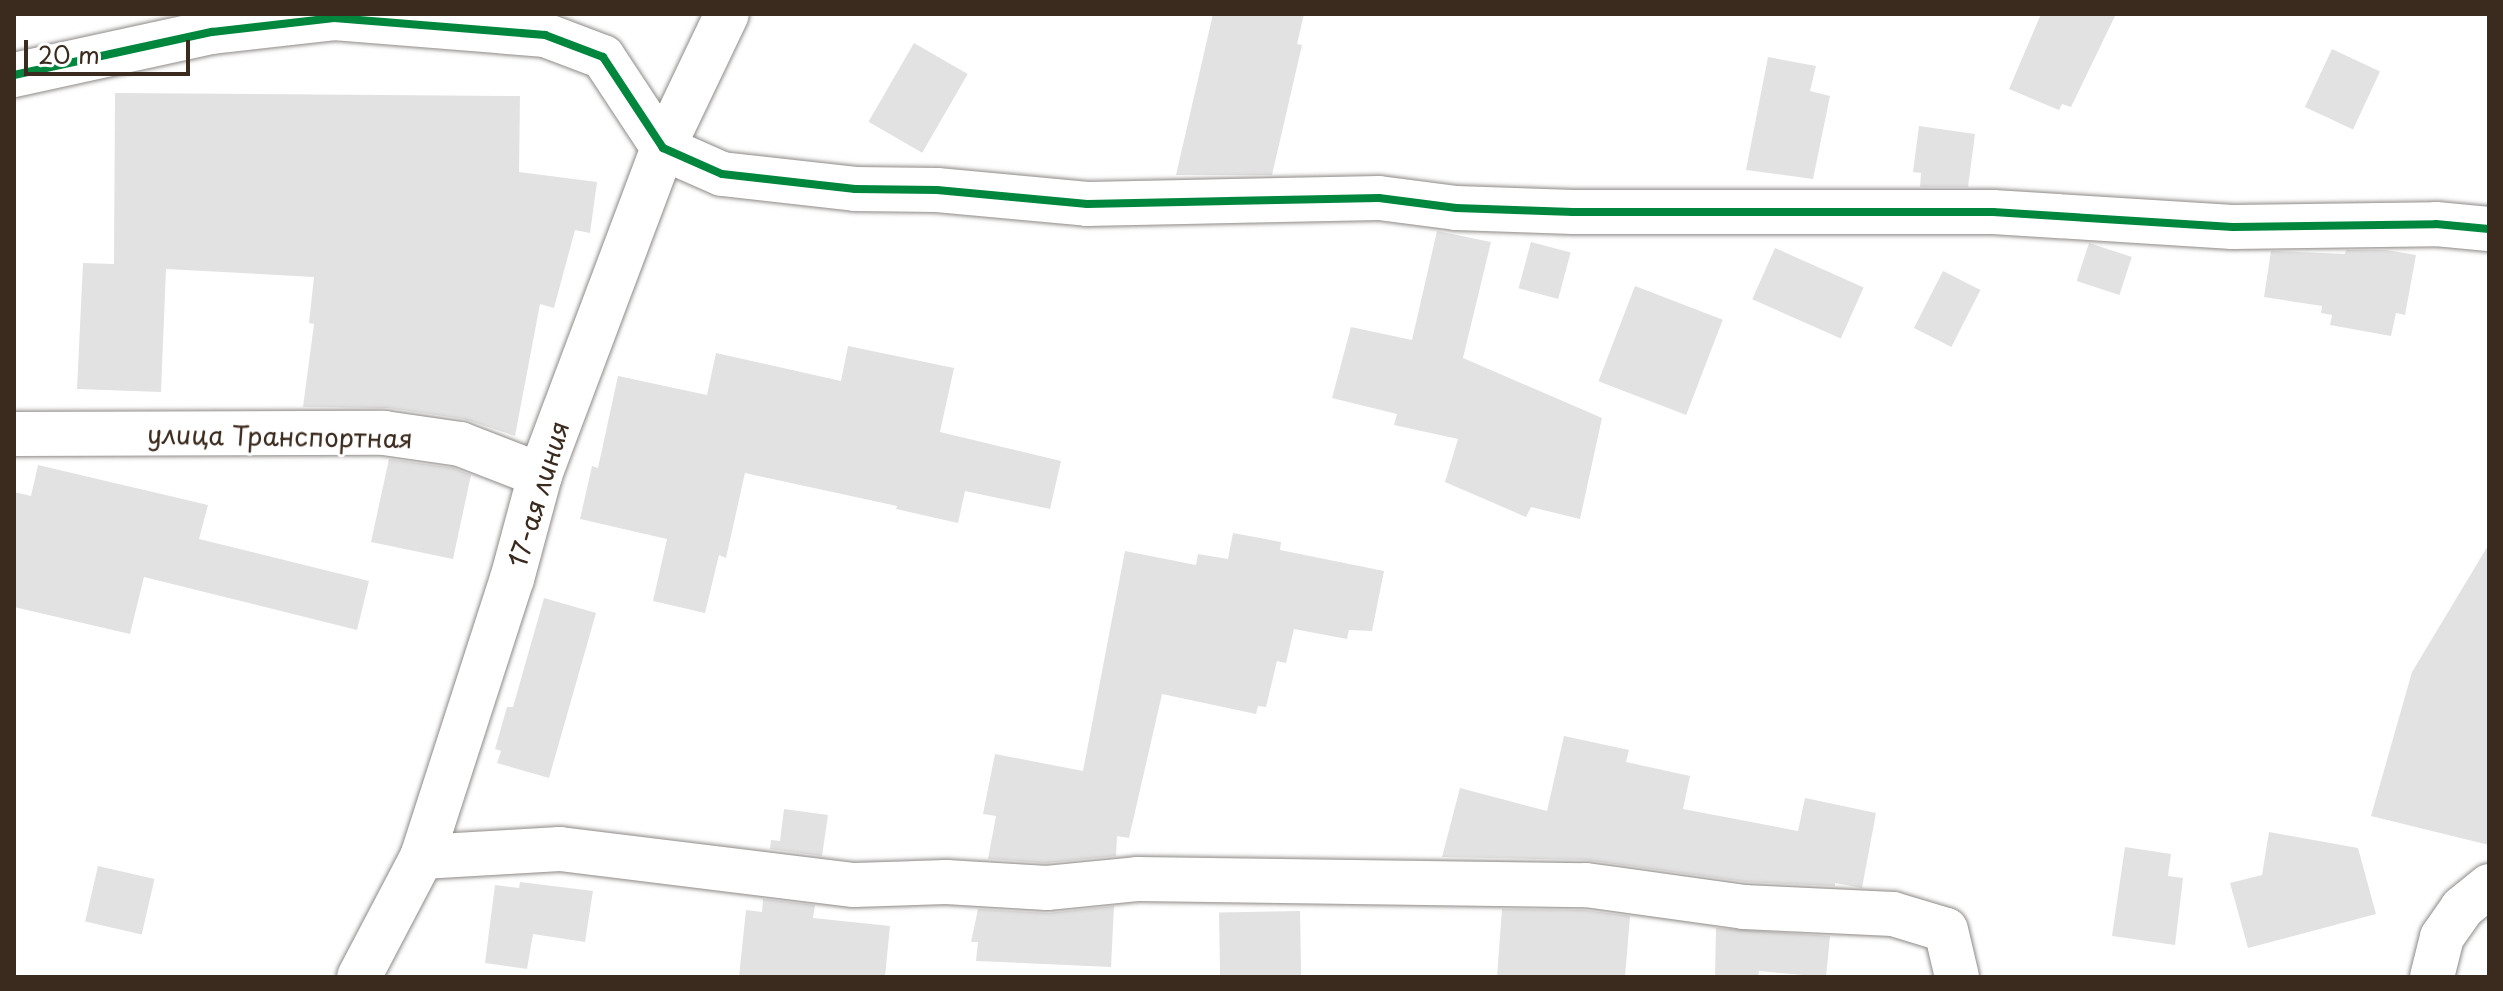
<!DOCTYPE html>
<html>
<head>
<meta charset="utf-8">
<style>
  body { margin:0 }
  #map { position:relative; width:2503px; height:991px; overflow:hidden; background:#fff; font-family:"Playpen Sans",sans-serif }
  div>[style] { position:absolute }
  .building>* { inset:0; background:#e3e2e2; transform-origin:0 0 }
  .roads { filter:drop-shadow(0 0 2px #8e8b88) drop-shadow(0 0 2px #8e8b88) }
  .street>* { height:44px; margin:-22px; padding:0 22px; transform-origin:22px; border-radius:22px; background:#fff }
  .secondary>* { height:44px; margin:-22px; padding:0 22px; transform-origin:22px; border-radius:22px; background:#fff }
  .cycleway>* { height:8px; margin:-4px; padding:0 4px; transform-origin:4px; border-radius:4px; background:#00873e }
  span { translate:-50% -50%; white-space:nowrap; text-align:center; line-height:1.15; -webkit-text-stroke:6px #fff; paint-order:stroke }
  .street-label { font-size:26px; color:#3b2a1e }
  .frame { position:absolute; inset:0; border:16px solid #3b2a1e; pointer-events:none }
  .scale { position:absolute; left:24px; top:40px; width:166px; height:36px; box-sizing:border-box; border:4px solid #3b2a1e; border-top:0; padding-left:10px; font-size:24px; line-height:28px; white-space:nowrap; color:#3b2a1e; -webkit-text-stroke:6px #fff; paint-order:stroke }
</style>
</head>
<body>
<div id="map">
  <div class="building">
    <i style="clip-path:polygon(1213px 14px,1304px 14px,1297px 44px,1302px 45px,1272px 175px,1176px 175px)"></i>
    <i style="clip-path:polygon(2041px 14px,2116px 14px,2071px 107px,2062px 104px,2059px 110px,2009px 89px)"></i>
    <i style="left:914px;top:43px;width:62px;height:91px;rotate:30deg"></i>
    <i style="left:2332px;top:49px;width:53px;height:64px;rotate:25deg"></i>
    <i style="clip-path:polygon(1768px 57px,1816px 66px,1810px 91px,1830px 96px,1813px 179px,1746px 170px)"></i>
    <i style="clip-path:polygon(115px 93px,520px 96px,519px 172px,597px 182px,590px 233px,575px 230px,554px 308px,540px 304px,515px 436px,464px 419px,388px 408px,303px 407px,314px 324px,309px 323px,314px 277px,166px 269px,161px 392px,77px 389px,83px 263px,114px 264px)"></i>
    <i style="clip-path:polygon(1919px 126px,1975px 134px,1968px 187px,1920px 187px,1921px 173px,1913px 172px)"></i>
    <i style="clip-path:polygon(1437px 231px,1491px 242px,1463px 358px,1602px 418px,1580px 519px,1531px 507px,1526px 517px,1445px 482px,1458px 439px,1394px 425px,1397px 414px,1332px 398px,1351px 327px,1412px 340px)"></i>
    <i style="left:1531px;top:242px;width:41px;height:48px;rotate:15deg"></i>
    <i style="left:2089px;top:243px;width:45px;height:40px;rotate:18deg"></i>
    <i style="left:1775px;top:248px;width:97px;height:56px;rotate:24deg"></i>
    <i style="clip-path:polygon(2346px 250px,2386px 250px,2416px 255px,2405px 315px,2396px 313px,2391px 336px,2330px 325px,2332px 315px,2321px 313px,2322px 306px,2264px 297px,2271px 251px,2345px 254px)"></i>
    <i style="left:1943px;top:271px;width:42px;height:64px;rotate:27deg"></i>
    <i style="left:1635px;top:286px;width:94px;height:102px;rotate:21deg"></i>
    <i style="clip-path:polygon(848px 346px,954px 368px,940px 432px,1061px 461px,1050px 509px,965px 491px,958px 523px,896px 509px,897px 506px,745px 473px,726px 558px,719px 555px,705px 613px,653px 601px,667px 539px,580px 519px,592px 466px,598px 468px,618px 376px,707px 395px,716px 353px,841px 381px)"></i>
    <i style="clip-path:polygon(389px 459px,454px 468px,471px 475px,453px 559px,371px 542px)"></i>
    <i style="clip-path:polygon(38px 465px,208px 505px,199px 539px,369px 581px,357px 630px,144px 577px,130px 634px,14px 607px,14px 492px,31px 496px)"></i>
    <i style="clip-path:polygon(1233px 533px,1281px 542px,1280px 550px,1384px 571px,1372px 631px,1349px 630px,1347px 639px,1294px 629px,1286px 663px,1277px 661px,1266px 707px,1258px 706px,1256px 714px,1162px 694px,1129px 838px,1117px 836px,1116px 856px,1046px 863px,988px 859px,996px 816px,983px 814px,995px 754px,1083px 771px,1125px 551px,1196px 565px,1198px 554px,1228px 559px)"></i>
    <i style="clip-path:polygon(2489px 544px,2489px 845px,2371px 816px,2412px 672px)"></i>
    <i style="clip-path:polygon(544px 598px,596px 613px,549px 778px,497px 763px,501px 751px,495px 749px,507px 707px,513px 707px)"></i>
    <i style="clip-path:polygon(1564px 736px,1629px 750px,1626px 762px,1690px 776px,1683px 809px,1798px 831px,1805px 798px,1876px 813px,1862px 888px,1835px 883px,1835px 886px,1746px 882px,1586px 860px,1442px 857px,1460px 788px,1547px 811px)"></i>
    <i style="clip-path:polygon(784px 809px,828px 815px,822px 856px,770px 849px,771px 840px,780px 841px)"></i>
    <i style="clip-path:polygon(2269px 832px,2358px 848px,2376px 914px,2248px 948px,2230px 883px,2262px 875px)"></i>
    <i style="clip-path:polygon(2125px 847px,2171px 854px,2168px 876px,2183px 878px,2175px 945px,2112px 936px)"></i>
    <i style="left:98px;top:866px;width:58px;height:57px;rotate:13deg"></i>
    <i style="clip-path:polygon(520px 882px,593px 891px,585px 942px,533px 934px,527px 969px,485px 963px,495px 885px,519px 888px)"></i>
    <i style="clip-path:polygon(763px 899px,815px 905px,813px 918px,890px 926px,885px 977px,739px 977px,746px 910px,762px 912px)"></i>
    <i style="clip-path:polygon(1114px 906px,1111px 967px,976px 961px,978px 942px,971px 942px,978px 909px,1049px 913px)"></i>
    <i style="clip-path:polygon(1502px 909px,1584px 910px,1630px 916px,1625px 977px,1497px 977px)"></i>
    <i style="left:1300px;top:911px;width:66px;height:81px;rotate:89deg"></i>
    <i style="clip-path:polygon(1716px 928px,1830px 936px,1826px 977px,1759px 971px,1758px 977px,1715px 977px)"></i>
  </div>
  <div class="roads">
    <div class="street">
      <i style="left:14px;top:75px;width:203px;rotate:-12.3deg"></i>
      <i style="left:212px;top:32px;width:123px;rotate:-6.5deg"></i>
      <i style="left:334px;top:18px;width:212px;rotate:4.6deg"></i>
      <i style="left:545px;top:35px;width:62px;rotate:20.8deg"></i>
      <i style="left:603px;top:57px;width:109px;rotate:56.6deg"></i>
      <i style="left:663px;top:148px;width:64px;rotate:23.8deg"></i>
      <i style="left:722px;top:174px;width:134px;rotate:6.4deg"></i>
      <i style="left:855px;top:189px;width:82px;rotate:0.7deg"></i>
      <i style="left:937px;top:190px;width:151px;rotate:5.3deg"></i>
      <i style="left:1087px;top:204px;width:292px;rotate:-1.2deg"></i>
      <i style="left:1379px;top:198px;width:78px;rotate:7.4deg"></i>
      <i style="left:1456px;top:208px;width:117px;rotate:2deg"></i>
      <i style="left:1573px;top:212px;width:420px"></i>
      <i style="left:1993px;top:212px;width:240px;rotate:3.6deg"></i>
      <i style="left:2233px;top:227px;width:203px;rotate:-0.8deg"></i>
      <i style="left:2436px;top:224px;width:53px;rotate:5.4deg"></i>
      <i style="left:14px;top:434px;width:370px;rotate:-0.2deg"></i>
      <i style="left:384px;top:433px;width:77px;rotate:8.2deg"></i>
      <i style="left:460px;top:444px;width:86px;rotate:21.2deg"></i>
      <i style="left:422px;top:857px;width:138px;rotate:-3.3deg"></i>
      <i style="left:560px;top:849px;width:296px;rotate:7deg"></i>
      <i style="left:854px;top:885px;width:92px;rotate:-1.9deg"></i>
      <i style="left:946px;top:882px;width:101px;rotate:3.4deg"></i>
      <i style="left:1047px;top:888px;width:90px;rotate:-5.7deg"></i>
      <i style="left:1137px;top:879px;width:449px;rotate:0.8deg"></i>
      <i style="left:1586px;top:885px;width:160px;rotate:7.9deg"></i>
      <i style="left:1744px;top:907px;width:149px;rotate:2.7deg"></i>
      <i style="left:1893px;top:914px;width:55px;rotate:16.8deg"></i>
      <i style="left:1946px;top:930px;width:48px;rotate:76.8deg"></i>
      <i style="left:2432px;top:977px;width:41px;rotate:-76deg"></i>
      <i style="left:2442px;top:937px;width:35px;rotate:-55deg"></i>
      <i style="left:2462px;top:908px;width:35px;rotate:-39deg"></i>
    </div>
    <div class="secondary">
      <i style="left:359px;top:977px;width:136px;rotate:-62.3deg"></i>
      <i style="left:422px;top:857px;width:292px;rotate:-72.1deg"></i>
      <i style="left:512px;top:579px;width:108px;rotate:-74.9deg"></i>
      <i style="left:540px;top:475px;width:349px;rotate:-69.4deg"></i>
      <i style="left:663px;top:148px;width:148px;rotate:-64.5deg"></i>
    </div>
  </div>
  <div class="cycleway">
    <i style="left:14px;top:75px;width:203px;rotate:-12.3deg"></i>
    <i style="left:212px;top:32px;width:123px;rotate:-6.5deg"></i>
    <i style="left:334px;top:18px;width:212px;rotate:4.6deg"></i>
    <i style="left:545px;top:35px;width:62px;rotate:20.8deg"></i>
    <i style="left:603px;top:57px;width:109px;rotate:56.6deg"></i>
    <i style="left:663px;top:148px;width:64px;rotate:23.8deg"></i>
    <i style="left:722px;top:174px;width:134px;rotate:6.4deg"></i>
    <i style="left:855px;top:189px;width:82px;rotate:0.7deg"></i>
    <i style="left:937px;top:190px;width:151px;rotate:5.3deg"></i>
    <i style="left:1087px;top:204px;width:292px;rotate:-1.2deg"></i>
    <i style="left:1379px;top:198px;width:78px;rotate:7.4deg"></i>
    <i style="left:1456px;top:208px;width:117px;rotate:2deg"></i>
    <i style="left:1573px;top:212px;width:420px"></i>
    <i style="left:1993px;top:212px;width:240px;rotate:3.6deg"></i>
    <i style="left:2233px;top:227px;width:203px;rotate:-0.8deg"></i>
    <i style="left:2436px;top:224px;width:53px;rotate:5.4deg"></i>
  </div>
  <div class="street-label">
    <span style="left:280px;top:436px;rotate:1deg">улица Транспортная</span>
    <span style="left:538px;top:494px;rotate:-73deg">17-ая линия</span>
  </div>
  <div class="frame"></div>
  <div class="scale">20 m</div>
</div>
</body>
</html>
